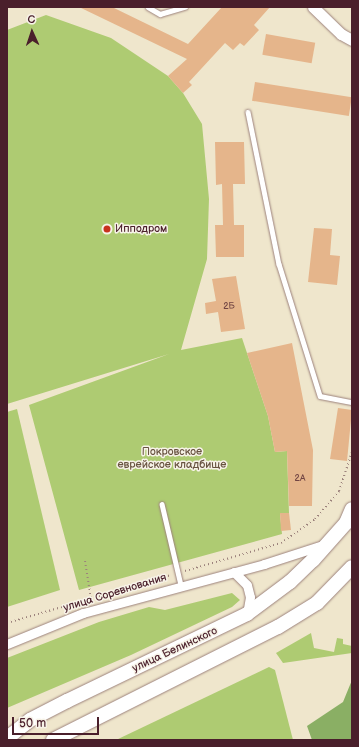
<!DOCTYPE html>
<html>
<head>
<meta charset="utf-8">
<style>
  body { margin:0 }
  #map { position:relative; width:359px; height:747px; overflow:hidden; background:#efe6cc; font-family:"Balsamiq Sans",sans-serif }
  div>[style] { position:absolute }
  .green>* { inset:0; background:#aecb72 }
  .forest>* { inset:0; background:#8aaf64 }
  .building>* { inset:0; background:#e5b58b; transform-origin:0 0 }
  .path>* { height:2px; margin-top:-1px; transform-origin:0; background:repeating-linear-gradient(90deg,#9c827c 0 1px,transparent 0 4px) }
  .roads { filter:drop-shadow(0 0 1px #9c827c) drop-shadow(0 0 1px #9c827c) }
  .service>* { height:4.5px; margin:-2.25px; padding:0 2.25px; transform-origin:2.25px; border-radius:2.25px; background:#fff }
  .minor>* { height:9px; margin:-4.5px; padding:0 4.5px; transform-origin:4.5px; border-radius:4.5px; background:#fff }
  .tertiary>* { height:11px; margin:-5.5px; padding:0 5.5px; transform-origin:5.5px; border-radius:5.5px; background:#fff }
  .primary>* { height:14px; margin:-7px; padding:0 7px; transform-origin:7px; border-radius:7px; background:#fff }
  .dots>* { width:11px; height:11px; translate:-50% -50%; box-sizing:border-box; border:2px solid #f7f3e8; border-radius:50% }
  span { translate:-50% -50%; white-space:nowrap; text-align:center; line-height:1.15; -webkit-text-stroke:3px #f7f3e8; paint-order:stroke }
  .number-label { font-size:9px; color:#714443 }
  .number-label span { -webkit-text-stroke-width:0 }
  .poi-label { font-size:11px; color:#4a1f2b }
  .left { translate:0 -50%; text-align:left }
  .park-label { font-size:11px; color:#685340 }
  .street-label { font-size:11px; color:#4a1f2b }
  .frame { position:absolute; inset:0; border:8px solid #4a1f2b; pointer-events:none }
  .north { position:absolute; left:12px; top:12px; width:40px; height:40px; -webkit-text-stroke:3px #f7f3e8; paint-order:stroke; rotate:357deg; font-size:11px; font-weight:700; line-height:16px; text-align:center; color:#4a1f2b }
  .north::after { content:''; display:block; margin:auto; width:14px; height:18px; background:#4a1f2b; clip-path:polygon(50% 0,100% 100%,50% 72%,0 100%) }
  .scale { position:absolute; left:12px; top:717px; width:87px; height:18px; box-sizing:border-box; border:2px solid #4a1f2b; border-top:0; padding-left:5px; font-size:12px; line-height:14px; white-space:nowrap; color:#4a1f2b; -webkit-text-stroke:3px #f7f3e8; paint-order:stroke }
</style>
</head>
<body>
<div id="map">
  <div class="green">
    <i style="clip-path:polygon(46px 15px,111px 38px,168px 76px,183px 93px,202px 124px,209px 199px,207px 259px,181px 350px,242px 338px,268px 416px,275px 452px,287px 451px,289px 513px,280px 514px,282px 534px,79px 590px,29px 405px,169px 354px,7px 404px,7px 30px)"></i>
    <i style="clip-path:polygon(17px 409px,60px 590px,7px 607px,7px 412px)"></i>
    <i style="clip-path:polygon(232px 593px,240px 600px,232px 607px,131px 655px,7px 708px,7px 658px,99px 622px,149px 607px,165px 610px)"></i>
    <i style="clip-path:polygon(311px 633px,314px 648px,334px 652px,337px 638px,343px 639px,343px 644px,352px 646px,352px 653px,283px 663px,276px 653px)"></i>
    <i style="clip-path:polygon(269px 667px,275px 670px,293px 740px,116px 740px)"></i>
  </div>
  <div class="forest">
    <i style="clip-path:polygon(352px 680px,352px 740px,312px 740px,307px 726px,343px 702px)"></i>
  </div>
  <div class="building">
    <i style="clip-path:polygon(79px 7px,112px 7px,188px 44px,222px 7px,270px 7px,254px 25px,259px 30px,244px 46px,240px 43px,233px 50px,225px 43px,189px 82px,192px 85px,183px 93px,168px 76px,187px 59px)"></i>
    <i style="left:266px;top:34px;width:50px;height:21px;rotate:10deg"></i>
    <i style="left:255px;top:82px;width:98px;height:19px;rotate:9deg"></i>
    <i style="clip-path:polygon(215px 142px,244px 142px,245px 184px,233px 184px,234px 225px,244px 225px,244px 257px,216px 257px,215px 225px,223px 225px,222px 184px,216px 185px)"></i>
    <i style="clip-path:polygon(314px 228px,332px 229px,330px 255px,340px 256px,337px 285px,308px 282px)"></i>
    <i style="clip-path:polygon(236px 276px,245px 329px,221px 332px,218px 312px,206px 314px,205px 303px,216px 301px,212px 279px)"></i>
    <i style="clip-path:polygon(292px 343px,313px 450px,312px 506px,289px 506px,287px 451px,275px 452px,268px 416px,247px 353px)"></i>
    <i style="clip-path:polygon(338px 408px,352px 410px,347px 461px,330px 459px)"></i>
    <i style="clip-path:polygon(280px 513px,289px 513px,291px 530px,281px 531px)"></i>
  </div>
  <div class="path">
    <i style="left:85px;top:561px;width:36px;rotate:81deg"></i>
    <i style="left:185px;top:571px;width:100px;rotate:-16.3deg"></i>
    <i style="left:281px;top:543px;width:19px;rotate:-35deg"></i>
    <i style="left:297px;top:532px;width:22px;rotate:-36deg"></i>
    <i style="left:315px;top:519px;width:37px;rotate:-49deg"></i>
    <i style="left:339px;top:491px;width:41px;rotate:-71.6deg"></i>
    <i style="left:7px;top:623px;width:171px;rotate:-16.3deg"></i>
  </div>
  <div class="roads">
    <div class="service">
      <i style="left:148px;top:7px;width:14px;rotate:30deg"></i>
      <i style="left:160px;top:14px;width:26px;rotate:-16deg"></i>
      <i style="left:248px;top:112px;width:155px;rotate:78.5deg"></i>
      <i style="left:279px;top:264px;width:138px;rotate:72.7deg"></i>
      <i style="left:320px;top:396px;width:33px;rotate:11deg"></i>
      <i style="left:162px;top:504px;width:83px;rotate:76.8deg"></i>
    </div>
    <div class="minor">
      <i style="left:234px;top:572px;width:18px;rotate:45deg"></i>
      <i style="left:247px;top:585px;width:12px;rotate:76deg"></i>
      <i style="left:250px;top:597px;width:17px;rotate:100deg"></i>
      <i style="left:7px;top:644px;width:82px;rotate:-22.2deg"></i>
      <i style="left:83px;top:613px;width:188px;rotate:-15.1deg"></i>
      <i style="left:264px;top:564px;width:65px;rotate:-17.9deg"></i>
    </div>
    <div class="tertiary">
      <i style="left:313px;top:7px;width:39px;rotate:44deg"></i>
      <i style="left:341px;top:34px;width:13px;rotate:29deg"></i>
    </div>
    <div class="primary">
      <i style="left:7px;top:738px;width:29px;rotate:-38deg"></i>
      <i style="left:30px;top:720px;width:42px;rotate:-27.2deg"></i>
      <i style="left:67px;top:701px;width:200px;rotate:-25.8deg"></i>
      <i style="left:247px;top:614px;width:54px;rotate:-36.7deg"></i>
      <i style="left:290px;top:582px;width:32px;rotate:-44deg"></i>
      <i style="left:313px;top:560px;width:50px;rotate:-48.3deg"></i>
      <i style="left:346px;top:523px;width:15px;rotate:-67deg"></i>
      <i style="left:53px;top:740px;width:252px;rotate:-26.7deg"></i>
      <i style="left:278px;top:627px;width:46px;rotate:-31.6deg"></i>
      <i style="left:317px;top:603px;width:50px;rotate:-45.8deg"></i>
    </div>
  </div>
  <div class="dots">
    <i style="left:107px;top:229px;background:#c8321e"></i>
  </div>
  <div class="number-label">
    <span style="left:229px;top:307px">2Б</span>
    <span style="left:300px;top:479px">2А</span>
  </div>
  <div class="poi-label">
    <span class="left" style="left:115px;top:229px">Ипподром</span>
  </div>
  <div class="park-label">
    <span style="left:172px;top:459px">Покровское<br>еврейское кладбище</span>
  </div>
  <div class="street-label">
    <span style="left:115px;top:593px;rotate:-17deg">улица Соревнования</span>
    <span style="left:175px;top:650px;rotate:-25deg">улица Белинского</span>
  </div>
  <div class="frame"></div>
  <div class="north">С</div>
  <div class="scale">50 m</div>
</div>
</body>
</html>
